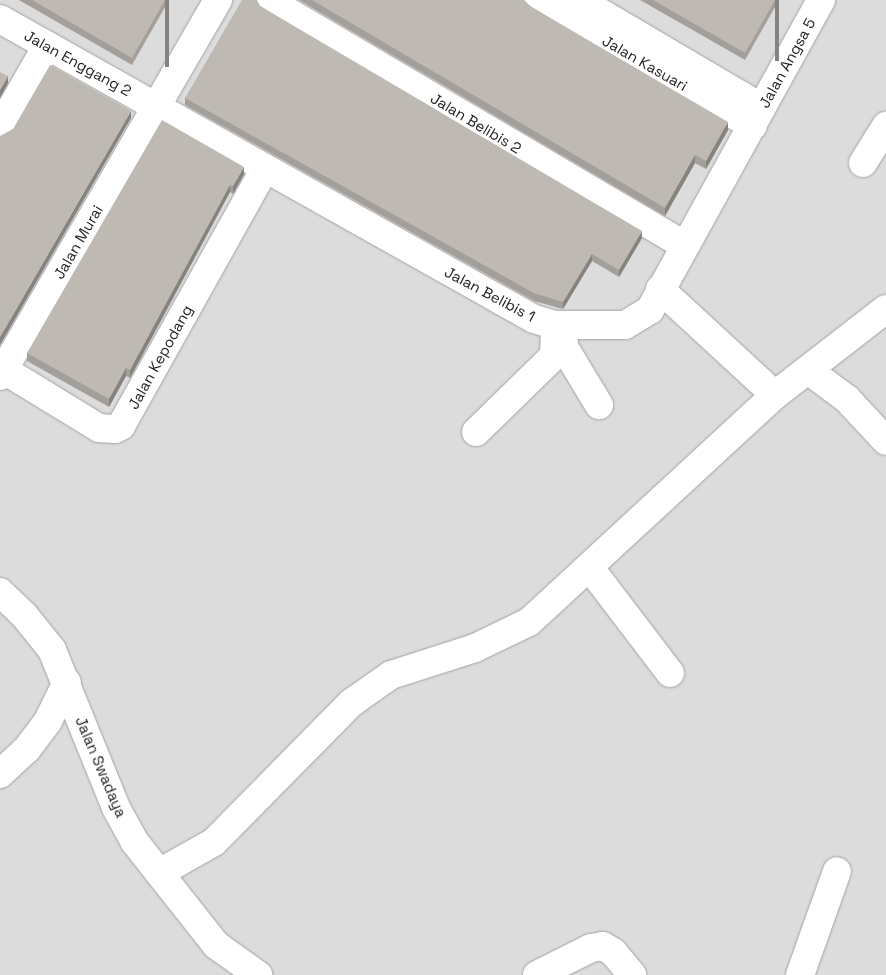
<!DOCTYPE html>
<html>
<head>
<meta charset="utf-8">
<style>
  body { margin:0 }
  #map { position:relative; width:886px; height:975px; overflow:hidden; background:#efede6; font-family:"Space Grotesk",sans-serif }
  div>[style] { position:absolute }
  .residential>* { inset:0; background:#dddcdc; transform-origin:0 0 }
  .roads { filter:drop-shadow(0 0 1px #a3a3a3) drop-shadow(0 0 1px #a3a3a3) }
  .minor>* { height:28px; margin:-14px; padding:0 14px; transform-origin:14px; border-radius:14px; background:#fff }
  .wall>* { inset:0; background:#a49f9a }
  .shaded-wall>* { inset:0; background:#86827d; transform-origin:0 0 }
  .building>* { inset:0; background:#bfb9b3 }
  span { translate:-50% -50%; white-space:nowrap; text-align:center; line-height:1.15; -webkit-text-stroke:4px #fff; paint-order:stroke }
  .street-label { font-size:15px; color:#1f1f1f }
</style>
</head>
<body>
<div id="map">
  <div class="residential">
    <i style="left:0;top:0;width:886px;height:975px"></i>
  </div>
  <div class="roads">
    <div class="minor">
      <i style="left:268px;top:0;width:483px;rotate:30.5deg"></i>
      <i style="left:538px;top:0;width:249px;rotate:30.4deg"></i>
      <i style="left:579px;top:0;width:212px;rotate:30.5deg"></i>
      <i style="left:0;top:19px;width:612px;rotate:29.33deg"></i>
      <i style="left:534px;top:319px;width:22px;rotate:16deg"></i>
      <i style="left:555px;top:325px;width:70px"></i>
      <i style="left:625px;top:325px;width:29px;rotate:-31deg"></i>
      <i style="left:650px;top:310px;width:354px;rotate:-61.1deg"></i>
      <i style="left:0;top:128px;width:95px;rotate:-60.2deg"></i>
      <i style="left:863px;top:163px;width:44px;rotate:-58.1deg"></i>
      <i style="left:660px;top:289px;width:156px;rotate:42.7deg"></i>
      <i style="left:563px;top:327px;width:20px;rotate:87deg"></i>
      <i style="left:564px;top:347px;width:68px;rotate:58.9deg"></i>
      <i style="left:4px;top:370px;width:111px;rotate:31.4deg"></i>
      <i style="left:99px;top:428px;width:16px;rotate:4deg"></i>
      <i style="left:115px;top:429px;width:7px;rotate:-27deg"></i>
      <i style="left:121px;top:426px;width:293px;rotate:-60.8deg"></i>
      <i style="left:808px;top:370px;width:49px;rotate:36.6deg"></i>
      <i style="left:847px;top:399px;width:57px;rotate:47.1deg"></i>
      <i style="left:0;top:376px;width:435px;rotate:-59.9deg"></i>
      <i style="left:476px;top:432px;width:109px;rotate:-44.3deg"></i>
      <i style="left:554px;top:356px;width:31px;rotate:-88deg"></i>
      <i style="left:590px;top:568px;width:132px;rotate:52.7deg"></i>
      <i style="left:0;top:592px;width:33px;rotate:44deg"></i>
      <i style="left:24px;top:615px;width:45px;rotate:51.3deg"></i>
      <i style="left:52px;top:650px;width:170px;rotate:67.9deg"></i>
      <i style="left:116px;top:808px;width:38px;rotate:61deg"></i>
      <i style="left:134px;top:841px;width:132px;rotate:51.7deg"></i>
      <i style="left:216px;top:945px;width:52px;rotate:35.5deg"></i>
      <i style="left:0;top:774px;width:37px;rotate:-43deg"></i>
      <i style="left:27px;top:749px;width:35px;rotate:-53deg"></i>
      <i style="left:48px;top:721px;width:43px;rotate:-64deg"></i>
      <i style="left:159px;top:873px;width:63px;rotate:-29.4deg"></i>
      <i style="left:214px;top:842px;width:195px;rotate:-45.4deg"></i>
      <i style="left:351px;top:703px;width:49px;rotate:-35deg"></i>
      <i style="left:391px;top:675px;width:88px;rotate:-17.8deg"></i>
      <i style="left:475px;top:648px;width:60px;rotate:-25.7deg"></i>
      <i style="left:529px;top:622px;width:335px;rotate:-42.7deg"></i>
      <i style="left:775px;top:395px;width:140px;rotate:-37.8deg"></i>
      <i style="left:537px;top:975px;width:60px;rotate:-26.6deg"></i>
      <i style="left:591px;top:948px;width:12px;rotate:-9deg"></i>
      <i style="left:603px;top:946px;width:12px;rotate:31deg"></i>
      <i style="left:613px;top:952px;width:30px;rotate:50deg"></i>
      <i style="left:800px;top:975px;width:110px;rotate:-70.4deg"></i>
    </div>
  </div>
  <div class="wall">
    <i style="clip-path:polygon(19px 0,169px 0,132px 65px)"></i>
    <i style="clip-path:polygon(299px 0,524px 0,530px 6px,728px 130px,706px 169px,695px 163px,665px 216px)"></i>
    <i style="clip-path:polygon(640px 0,779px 0,745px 60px)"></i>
    <i style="clip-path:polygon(260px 6px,642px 238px,619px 277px,592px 261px,563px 309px,534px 301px,185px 105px,185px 98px)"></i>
    <i style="clip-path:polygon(244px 174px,233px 194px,230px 192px,130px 378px,126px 376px,109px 407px,27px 361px,27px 353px)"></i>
  </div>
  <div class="shaded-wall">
    <i style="left:165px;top:0;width:4px;height:67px"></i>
    <i style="left:775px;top:0;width:4px;height:61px"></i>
    <i style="clip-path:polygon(8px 76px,8px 83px,0 98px,0 90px)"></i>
    <i style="clip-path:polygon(131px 111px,131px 118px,0 345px,0 337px)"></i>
    <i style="clip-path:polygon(728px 122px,728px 130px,706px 169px,706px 161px)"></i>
    <i style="clip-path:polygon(695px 155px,695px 163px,665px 216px,665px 208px)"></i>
    <i style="clip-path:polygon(244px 167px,244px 174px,233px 194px,233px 186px)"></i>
    <i style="clip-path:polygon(230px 185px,230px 192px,130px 378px,130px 370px)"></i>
    <i style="clip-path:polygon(642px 231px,642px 238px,619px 277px,619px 270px)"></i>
    <i style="clip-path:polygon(592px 254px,592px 261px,563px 309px,563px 302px)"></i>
    <i style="clip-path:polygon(126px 368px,126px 376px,109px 407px,109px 399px)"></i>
  </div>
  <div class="building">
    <i style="clip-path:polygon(32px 0,165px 0,132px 58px)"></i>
    <i style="clip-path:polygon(242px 0,257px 0,260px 6px,642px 231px,619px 270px,592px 254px,563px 302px,534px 293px,185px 98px)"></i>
    <i style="clip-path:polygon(312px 0,524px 0,530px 6px,728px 122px,706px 161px,695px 155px,665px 208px)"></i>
    <i style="clip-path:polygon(653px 0,775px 0,745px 53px)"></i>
    <i style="clip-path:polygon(50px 65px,131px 111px,0 337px,0 136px,13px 129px)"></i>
    <i style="clip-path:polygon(0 72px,8px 76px,0 90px)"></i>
    <i style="clip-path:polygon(162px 120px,244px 167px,233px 186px,230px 185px,130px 370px,126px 368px,109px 399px,27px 353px)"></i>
  </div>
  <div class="street-label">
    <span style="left:78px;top:63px;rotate:29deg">Jalan Enggang 2</span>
    <span style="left:645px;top:63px;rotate:30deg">Jalan Kasuari</span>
    <span style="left:787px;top:63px;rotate:-61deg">Jalan Angsa 5</span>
    <span style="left:476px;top:123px;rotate:31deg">Jalan Belibis 2</span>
    <span style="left:78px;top:242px;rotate:-60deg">Jalan Murai</span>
    <span style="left:490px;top:294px;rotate:28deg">Jalan Belibis 1</span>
    <span style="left:160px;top:357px;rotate:-61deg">Jalan Kepodang</span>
    <span style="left:101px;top:767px;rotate:67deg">Jalan Swadaya</span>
  </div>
</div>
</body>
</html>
